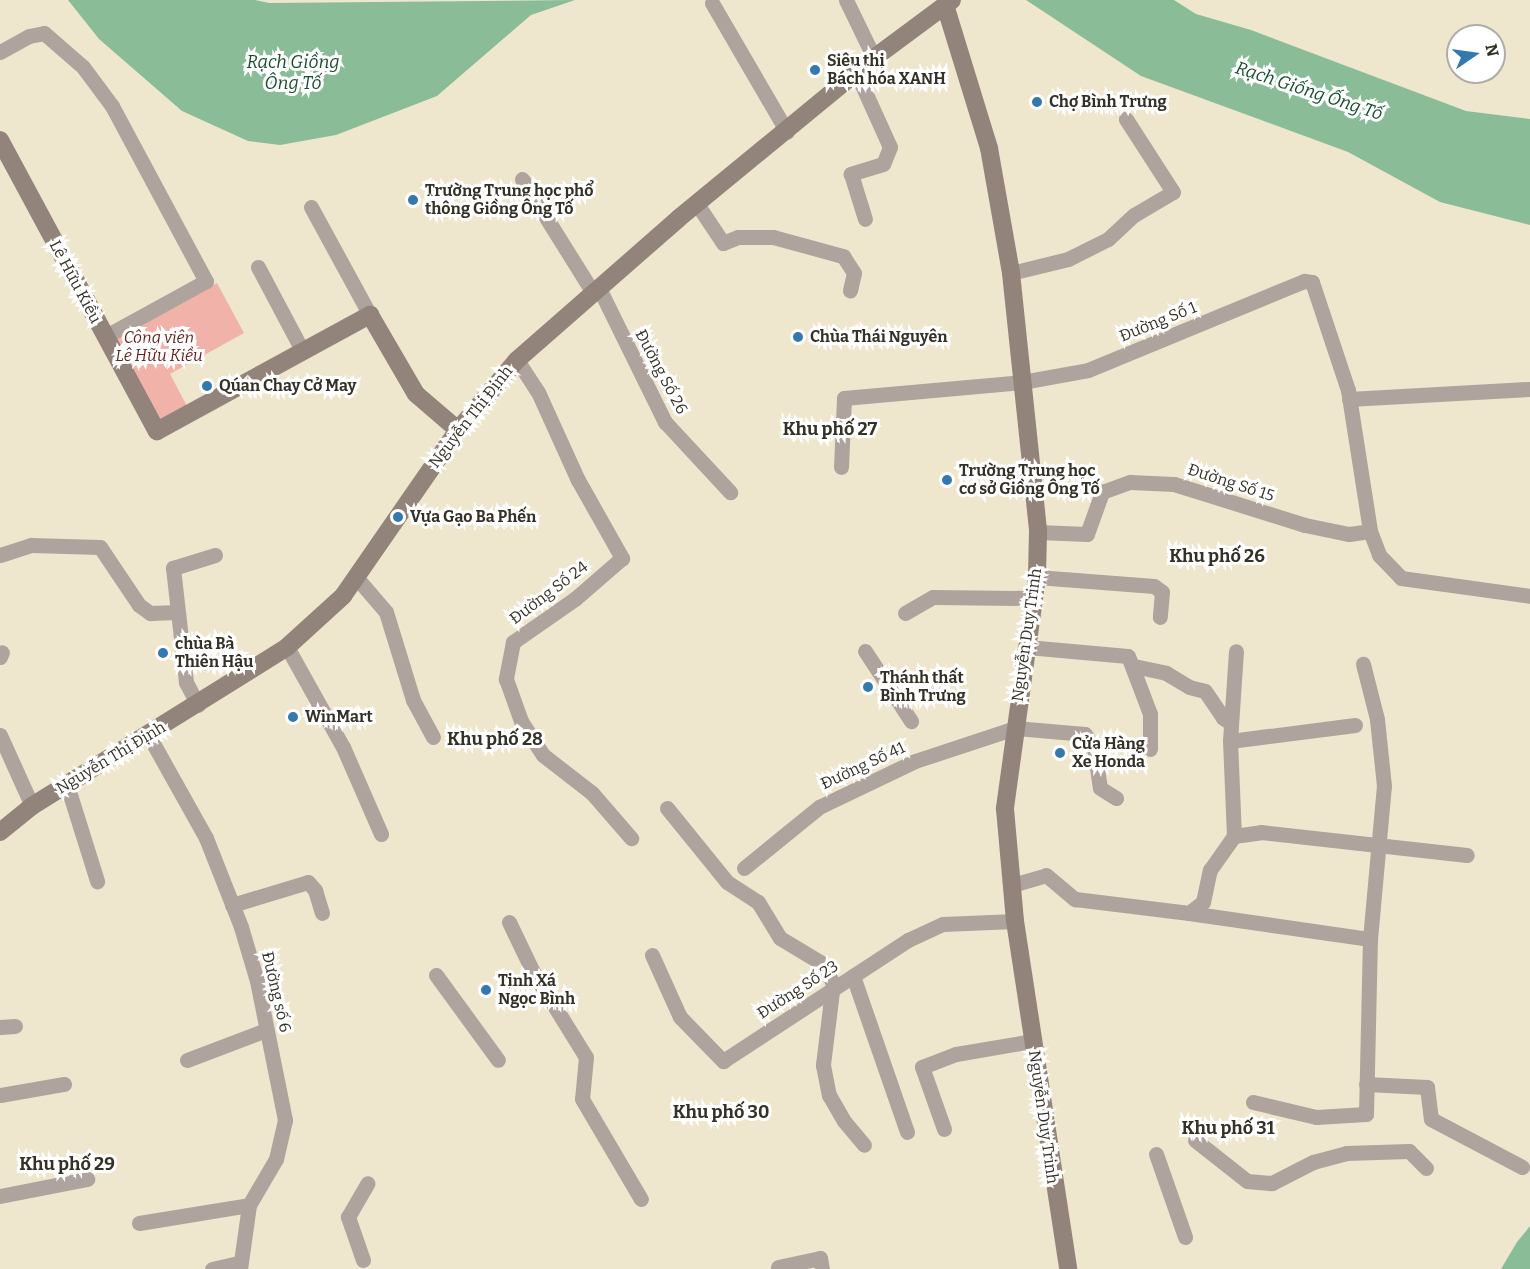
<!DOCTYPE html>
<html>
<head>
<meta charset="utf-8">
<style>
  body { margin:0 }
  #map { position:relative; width:1530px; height:1269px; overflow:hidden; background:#efe6ce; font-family:Bitter,serif }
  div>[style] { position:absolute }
  .green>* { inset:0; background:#f1b2a9 }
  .water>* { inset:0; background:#8abd97 }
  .street>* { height:15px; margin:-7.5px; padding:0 7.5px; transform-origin:7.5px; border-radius:7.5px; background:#aea49d }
  .secondary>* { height:18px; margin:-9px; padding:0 9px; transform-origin:9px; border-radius:9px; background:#92847a }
  .dots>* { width:16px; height:16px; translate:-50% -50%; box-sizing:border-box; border:3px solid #fff; border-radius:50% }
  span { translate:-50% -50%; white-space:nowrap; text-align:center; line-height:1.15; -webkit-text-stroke:6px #fff; paint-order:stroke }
  .poi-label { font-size:16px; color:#343127; font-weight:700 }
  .left { translate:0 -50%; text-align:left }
  .street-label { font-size:16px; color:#343127 }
  .park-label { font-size:16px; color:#691f19; font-style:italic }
  .water-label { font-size:18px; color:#16502b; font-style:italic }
  .neighbourhood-label { font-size:18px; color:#343127; font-weight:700 }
  .north { position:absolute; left:1446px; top:24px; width:60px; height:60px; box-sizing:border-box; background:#fff; border:2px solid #aeada9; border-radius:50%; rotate:77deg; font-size:16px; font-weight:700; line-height:24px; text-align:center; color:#343127 }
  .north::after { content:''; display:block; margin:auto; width:21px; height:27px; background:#3379ae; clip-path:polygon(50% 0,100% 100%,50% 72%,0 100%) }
</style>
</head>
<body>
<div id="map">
  <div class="green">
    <i style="clip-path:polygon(217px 283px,244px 333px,170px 374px,188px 408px,160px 423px,115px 339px)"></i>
  </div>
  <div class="water">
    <i style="clip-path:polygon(68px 0,255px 0,269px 3px,575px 0,531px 15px,437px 96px,336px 135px,280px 145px,248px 141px,182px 111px,99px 39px)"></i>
    <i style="clip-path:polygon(1026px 0,1174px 0,1196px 14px,1251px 30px,1466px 111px,1530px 119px,1530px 225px,1440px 202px,1348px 152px,1141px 76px)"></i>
    <i style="clip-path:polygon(1530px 1226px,1530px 1269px,1501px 1269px,1517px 1242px)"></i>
  </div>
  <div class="street">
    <i style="left:846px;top:0;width:64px;rotate:64.2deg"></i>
    <i style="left:712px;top:3px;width:149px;rotate:59.8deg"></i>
    <i style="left:0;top:52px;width:33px;rotate:-29deg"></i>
    <i style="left:29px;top:36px;width:15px;rotate:-11deg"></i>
    <i style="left:44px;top:33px;width:52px;rotate:41.1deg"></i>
    <i style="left:83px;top:67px;width:49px;rotate:53.4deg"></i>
    <i style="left:112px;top:106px;width:199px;rotate:61.8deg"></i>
    <i style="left:206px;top:281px;width:116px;rotate:151.2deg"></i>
    <i style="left:857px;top:74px;width:80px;rotate:65.7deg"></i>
    <i style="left:890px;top:147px;width:18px;rotate:112deg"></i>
    <i style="left:883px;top:164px;width:34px;rotate:163deg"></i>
    <i style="left:851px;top:174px;width:47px;rotate:72.7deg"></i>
    <i style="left:522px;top:179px;width:132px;rotate:58deg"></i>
    <i style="left:697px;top:204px;width:47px;rotate:56.3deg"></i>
    <i style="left:723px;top:243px;width:16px;rotate:-22deg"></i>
    <i style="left:738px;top:237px;width:35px"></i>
    <i style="left:773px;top:237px;width:73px;rotate:15.2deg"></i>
    <i style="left:843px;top:256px;width:20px;rotate:57deg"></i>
    <i style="left:854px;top:273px;width:18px;rotate:103deg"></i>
    <i style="left:311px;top:207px;width:123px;rotate:61.4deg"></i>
    <i style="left:258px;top:267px;width:96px;rotate:62.1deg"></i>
    <i style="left:1011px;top:273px;width:59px;rotate:-13.8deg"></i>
    <i style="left:1068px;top:259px;width:45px;rotate:-26.6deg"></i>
    <i style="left:1108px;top:239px;width:35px;rotate:-43deg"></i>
    <i style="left:1134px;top:215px;width:45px;rotate:-30.5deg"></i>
    <i style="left:1173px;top:192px;width:87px;rotate:-122.8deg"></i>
    <i style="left:598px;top:286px;width:152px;rotate:63.8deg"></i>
    <i style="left:665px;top:422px;width:96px;rotate:47.1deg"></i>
    <i style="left:517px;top:360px;width:38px;rotate:57deg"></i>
    <i style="left:538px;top:392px;width:97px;rotate:65.6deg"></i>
    <i style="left:578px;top:480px;width:90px;rotate:60.6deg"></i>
    <i style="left:622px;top:558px;width:61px;rotate:139deg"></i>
    <i style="left:576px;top:598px;width:77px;rotate:145.1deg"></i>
    <i style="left:513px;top:642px;width:38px;rotate:101deg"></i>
    <i style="left:506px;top:679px;width:45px;rotate:70.3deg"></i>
    <i style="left:521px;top:721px;width:40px;rotate:57.1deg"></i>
    <i style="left:543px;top:755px;width:62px;rotate:37.8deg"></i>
    <i style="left:592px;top:793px;width:60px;rotate:49.1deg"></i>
    <i style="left:1349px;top:399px;width:181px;rotate:-3.2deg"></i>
    <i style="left:841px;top:467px;width:69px;rotate:-87.5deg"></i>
    <i style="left:844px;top:398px;width:179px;rotate:-5.1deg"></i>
    <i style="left:1022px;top:382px;width:67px;rotate:-10.3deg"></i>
    <i style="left:1088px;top:370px;width:234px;rotate:-22.4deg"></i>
    <i style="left:1304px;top:281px;width:8px;rotate:7deg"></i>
    <i style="left:1312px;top:282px;width:114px;rotate:71.6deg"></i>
    <i style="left:1348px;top:390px;width:143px;rotate:81.1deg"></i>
    <i style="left:1370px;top:531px;width:26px;rotate:69deg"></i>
    <i style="left:1379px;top:555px;width:32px;rotate:46deg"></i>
    <i style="left:1401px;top:578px;width:130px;rotate:7.9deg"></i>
    <i style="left:1038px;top:532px;width:49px;rotate:2.3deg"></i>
    <i style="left:1087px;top:534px;width:45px;rotate:-70.3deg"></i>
    <i style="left:1102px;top:492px;width:30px;rotate:-20deg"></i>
    <i style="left:1130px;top:482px;width:44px;rotate:2.6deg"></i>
    <i style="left:1174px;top:484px;width:137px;rotate:17.4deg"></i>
    <i style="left:1305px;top:525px;width:45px;rotate:11.6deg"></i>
    <i style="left:1349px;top:534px;width:21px;rotate:-8deg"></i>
    <i style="left:0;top:555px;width:33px;rotate:-18deg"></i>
    <i style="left:31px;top:545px;width:69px;rotate:1.7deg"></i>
    <i style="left:100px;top:547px;width:70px;rotate:56.1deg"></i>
    <i style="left:139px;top:605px;width:14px;rotate:36deg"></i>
    <i style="left:150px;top:613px;width:27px;rotate:-2deg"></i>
    <i style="left:356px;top:577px;width:46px;rotate:49.4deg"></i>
    <i style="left:386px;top:612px;width:92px;rotate:72.9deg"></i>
    <i style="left:413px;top:700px;width:42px;rotate:61.6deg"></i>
    <i style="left:1037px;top:577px;width:117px;rotate:4.4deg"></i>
    <i style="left:1154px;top:586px;width:10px;rotate:37deg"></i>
    <i style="left:1162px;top:592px;width:25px;rotate:95deg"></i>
    <i style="left:905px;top:613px;width:32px;rotate:-30deg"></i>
    <i style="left:933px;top:597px;width:99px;rotate:0.6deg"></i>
    <i style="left:287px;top:647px;width:115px;rotate:60.8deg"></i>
    <i style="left:343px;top:747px;width:95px;rotate:66.4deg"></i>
    <i style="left:1027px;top:647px;width:101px;rotate:5.1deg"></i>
    <i style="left:1128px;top:656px;width:62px;rotate:69.2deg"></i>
    <i style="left:1150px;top:714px;width:35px;rotate:90deg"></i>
    <i style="left:865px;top:651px;width:84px;rotate:56.7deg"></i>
    <i style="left:0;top:657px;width:5px;rotate:-68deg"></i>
    <i style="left:1134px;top:666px;width:33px;rotate:12deg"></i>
    <i style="left:1166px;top:673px;width:27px;rotate:31deg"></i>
    <i style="left:1189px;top:687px;width:16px;rotate:14deg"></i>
    <i style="left:1205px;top:691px;width:32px;rotate:56deg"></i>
    <i style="left:1223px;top:718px;width:9px;rotate:32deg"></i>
    <i style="left:198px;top:705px;width:26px;rotate:-118deg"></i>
    <i style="left:186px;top:682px;width:115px;rotate:-96.5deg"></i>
    <i style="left:173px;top:568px;width:44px;rotate:-17.2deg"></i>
    <i style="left:0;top:735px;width:78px;rotate:65.7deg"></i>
    <i style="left:149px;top:736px;width:117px;rotate:60.8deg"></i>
    <i style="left:206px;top:838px;width:96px;rotate:68.5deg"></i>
    <i style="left:241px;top:927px;width:56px;rotate:73.5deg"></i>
    <i style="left:257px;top:981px;width:142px;rotate:78.6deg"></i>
    <i style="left:285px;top:1120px;width:40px;rotate:103deg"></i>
    <i style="left:276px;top:1159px;width:53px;rotate:120.4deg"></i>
    <i style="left:249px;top:1205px;width:65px;rotate:98deg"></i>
    <i style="left:1230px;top:741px;width:126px;rotate:-7.3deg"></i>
    <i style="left:67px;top:785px;width:101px;rotate:72.6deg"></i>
    <i style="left:667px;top:808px;width:95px;rotate:51deg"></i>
    <i style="left:727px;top:882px;width:37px;rotate:33deg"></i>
    <i style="left:758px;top:902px;width:42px;rotate:58.6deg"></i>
    <i style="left:780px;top:938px;width:47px;rotate:31deg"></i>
    <i style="left:820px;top:962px;width:25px;rotate:58deg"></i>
    <i style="left:833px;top:983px;width:83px;rotate:97deg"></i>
    <i style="left:823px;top:1065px;width:31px;rotate:79deg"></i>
    <i style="left:829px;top:1095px;width:30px;rotate:60deg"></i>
    <i style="left:844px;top:1121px;width:31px;rotate:50deg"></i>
    <i style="left:1234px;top:836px;width:95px;rotate:-92.4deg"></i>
    <i style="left:1230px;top:741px;width:90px;rotate:-86.2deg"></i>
    <i style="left:744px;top:868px;width:97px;rotate:-39.1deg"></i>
    <i style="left:819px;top:807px;width:106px;rotate:-25.6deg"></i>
    <i style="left:915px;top:761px;width:105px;rotate:-18.3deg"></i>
    <i style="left:1015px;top:728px;width:70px;rotate:4.9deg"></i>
    <i style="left:1085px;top:734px;width:17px;rotate:57deg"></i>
    <i style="left:1094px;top:748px;width:40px;rotate:81.5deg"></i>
    <i style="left:1100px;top:788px;width:19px;rotate:32deg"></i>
    <i style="left:1012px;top:885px;width:35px;rotate:-16deg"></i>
    <i style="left:1046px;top:875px;width:38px;rotate:40deg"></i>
    <i style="left:1075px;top:899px;width:115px;rotate:7deg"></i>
    <i style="left:1189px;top:913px;width:18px;rotate:-38deg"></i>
    <i style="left:1203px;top:902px;width:33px;rotate:-78deg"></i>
    <i style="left:1210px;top:870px;width:42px;rotate:-54.8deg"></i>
    <i style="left:1234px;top:836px;width:27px;rotate:-8deg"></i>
    <i style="left:1261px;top:832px;width:207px;rotate:6.4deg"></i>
    <i style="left:232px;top:905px;width:79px;rotate:-16.8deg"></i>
    <i style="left:308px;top:882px;width:11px;rotate:49deg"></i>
    <i style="left:315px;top:890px;width:24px;rotate:73deg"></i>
    <i style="left:1189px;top:913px;width:183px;rotate:8.2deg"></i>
    <i style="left:509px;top:922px;width:53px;rotate:64.4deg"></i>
    <i style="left:532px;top:970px;width:102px;rotate:58.2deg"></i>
    <i style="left:586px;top:1057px;width:42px;rotate:95.4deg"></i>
    <i style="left:582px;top:1099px;width:116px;rotate:59.5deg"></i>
    <i style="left:652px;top:955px;width:68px;rotate:65.7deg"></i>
    <i style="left:680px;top:1017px;width:62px;rotate:45.7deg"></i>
    <i style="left:723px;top:1061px;width:221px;rotate:-33.2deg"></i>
    <i style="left:908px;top:940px;width:38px;rotate:-25deg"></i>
    <i style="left:943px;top:924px;width:72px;rotate:-2.4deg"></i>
    <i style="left:436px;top:975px;width:105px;rotate:53.9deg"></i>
    <i style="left:853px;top:976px;width:165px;rotate:70.9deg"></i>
    <i style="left:0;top:1027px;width:15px;rotate:-4deg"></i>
    <i style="left:187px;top:1060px;width:85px;rotate:-20.8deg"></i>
    <i style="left:1366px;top:1084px;width:61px;rotate:2.8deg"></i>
    <i style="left:1427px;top:1087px;width:32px;rotate:83deg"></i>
    <i style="left:1431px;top:1119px;width:103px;rotate:27.8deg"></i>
    <i style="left:0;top:1095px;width:65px;rotate:-9.8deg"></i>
    <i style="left:1253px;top:1102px;width:65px;rotate:13.4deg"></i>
    <i style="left:1316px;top:1117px;width:50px;rotate:-3.4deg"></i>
    <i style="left:1366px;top:1114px;width:175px;rotate:-88.7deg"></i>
    <i style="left:1370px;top:939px;width:154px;rotate:-84.8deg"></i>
    <i style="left:1384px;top:786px;width:67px;rotate:-96deg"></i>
    <i style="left:1377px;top:719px;width:57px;rotate:-104.3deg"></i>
    <i style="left:944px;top:1129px;width:66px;rotate:-109.5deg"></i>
    <i style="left:922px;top:1067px;width:36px;rotate:-21deg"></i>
    <i style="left:956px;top:1054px;width:77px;rotate:-9.7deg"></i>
    <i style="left:1195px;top:1140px;width:66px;rotate:38.3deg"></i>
    <i style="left:1247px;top:1181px;width:25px;rotate:5deg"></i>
    <i style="left:1272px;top:1183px;width:46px;rotate:-27.1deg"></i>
    <i style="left:1313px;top:1162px;width:34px;rotate:-15deg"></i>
    <i style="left:1346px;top:1153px;width:63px;rotate:-1.8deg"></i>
    <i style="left:1409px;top:1151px;width:24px;rotate:45deg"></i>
    <i style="left:1156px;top:1154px;width:88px;rotate:70.7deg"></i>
    <i style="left:0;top:1196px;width:89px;rotate:-11.1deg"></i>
    <i style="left:139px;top:1223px;width:111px;rotate:-9.3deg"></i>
    <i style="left:363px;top:1260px;width:46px;rotate:-109.2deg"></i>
    <i style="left:348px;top:1217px;width:39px;rotate:-60deg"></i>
    <i style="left:778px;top:1267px;width:43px;rotate:-12.1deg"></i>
    <i style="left:820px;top:1258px;width:11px;rotate:80deg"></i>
    <i style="left:212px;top:1269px;width:28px;rotate:-13deg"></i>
  </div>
  <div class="secondary">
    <i style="left:945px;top:5px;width:150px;rotate:72.9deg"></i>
    <i style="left:989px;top:148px;width:127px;rotate:80deg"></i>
    <i style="left:1011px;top:273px;width:260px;rotate:84deg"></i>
    <i style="left:1038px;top:532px;width:45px;rotate:91.3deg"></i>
    <i style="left:1037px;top:577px;width:234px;rotate:97.9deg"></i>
    <i style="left:1005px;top:809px;width:112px;rotate:84.9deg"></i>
    <i style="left:1015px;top:921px;width:352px;rotate:81.3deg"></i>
    <i style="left:0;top:140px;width:331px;rotate:61.7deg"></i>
    <i style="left:157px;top:431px;width:243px;rotate:-28.6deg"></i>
    <i style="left:370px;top:315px;width:91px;rotate:59.8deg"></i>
    <i style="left:416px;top:394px;width:55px;rotate:40.6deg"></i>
    <i style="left:0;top:832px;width:41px;rotate:-39.1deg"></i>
    <i style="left:32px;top:806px;width:301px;rotate:-31.9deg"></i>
    <i style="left:287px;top:647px;width:76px;rotate:-42.3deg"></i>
    <i style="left:343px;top:596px;width:202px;rotate:-55.3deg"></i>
    <i style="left:458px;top:430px;width:92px;rotate:-49.9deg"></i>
    <i style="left:517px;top:360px;width:215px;rotate:-41.2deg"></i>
    <i style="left:679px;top:218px;width:252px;rotate:-39.4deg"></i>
    <i style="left:874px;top:58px;width:97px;rotate:-36.6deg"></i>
  </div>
  <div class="dots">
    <i style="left:815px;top:70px;background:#3379ae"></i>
    <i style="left:1037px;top:102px;background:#3379ae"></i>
    <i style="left:413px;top:200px;background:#3379ae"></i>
    <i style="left:798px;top:337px;background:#3379ae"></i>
    <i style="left:207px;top:386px;background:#3379ae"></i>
    <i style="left:947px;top:480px;background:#3379ae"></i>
    <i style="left:398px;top:517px;background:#3379ae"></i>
    <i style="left:163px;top:653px;background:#3379ae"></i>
    <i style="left:868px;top:687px;background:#3379ae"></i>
    <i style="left:293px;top:717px;background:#3379ae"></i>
    <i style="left:1060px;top:753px;background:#3379ae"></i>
    <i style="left:486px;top:990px;background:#3379ae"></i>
  </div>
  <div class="poi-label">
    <span class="left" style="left:827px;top:70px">Siêu thị<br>Bách hóa XANH</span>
    <span class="left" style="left:1049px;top:102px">Chợ Bình Trưng</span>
    <span class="left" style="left:425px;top:200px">Trường Trung học phổ<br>thông Giồng Ông Tố</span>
    <span class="left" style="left:810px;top:337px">Chùa Thái Nguyên</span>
    <span class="left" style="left:219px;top:386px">Qúan Chay Cở May</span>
    <span class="left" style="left:959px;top:480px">Trường Trung học<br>cơ sở Giồng Ông Tố</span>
    <span class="left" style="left:410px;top:517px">Vựa Gạo Ba Phến</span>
    <span class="left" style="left:175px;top:653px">chùa Bà<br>Thiên Hậu</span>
    <span class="left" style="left:880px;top:687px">Thánh thất<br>Bình Trưng</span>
    <span class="left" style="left:305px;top:717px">WinMart</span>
    <span class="left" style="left:1072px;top:753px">Cửa Hàng<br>Xe Honda</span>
    <span class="left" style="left:498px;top:990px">Tịnh Xá<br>Ngọc Bình</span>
  </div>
  <div class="street-label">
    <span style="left:75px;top:282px;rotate:62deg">Lê Hữu Kiều</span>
    <span style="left:1158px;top:322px;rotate:-22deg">Đường Số 1</span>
    <span style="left:661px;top:372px;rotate:62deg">Đường Số 26</span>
    <span style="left:471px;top:417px;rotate:-52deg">Nguyễn Thị Định</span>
    <span style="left:1231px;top:483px;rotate:18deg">Đường Số 15</span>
    <span style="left:549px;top:593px;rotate:-37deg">Đường Số 24</span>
    <span style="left:1027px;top:635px;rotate:-82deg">Nguyễn Duy Trinh</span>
    <span style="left:111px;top:758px;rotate:-31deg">Nguyễn Thị Định</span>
    <span style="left:863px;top:766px;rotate:-25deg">Đường Số 41</span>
    <span style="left:798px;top:990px;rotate:-33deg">Đường Số 23</span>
    <span style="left:276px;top:992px;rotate:77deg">Đường số 6</span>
    <span style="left:1043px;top:1117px;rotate:82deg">Nguyễn Duy Trinh</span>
  </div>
  <div class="park-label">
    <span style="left:159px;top:347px">Công viên<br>Lê Hữu Kiều</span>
  </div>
  <div class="water-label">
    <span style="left:293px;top:73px">Rạch Giồng<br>Ông Tố</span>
    <span style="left:1309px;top:91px;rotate:18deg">Rạch Giống Ống Tố</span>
  </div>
  <div class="neighbourhood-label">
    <span style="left:830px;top:429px">Khu phố 27</span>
    <span style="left:1217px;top:556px">Khu phố 26</span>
    <span style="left:495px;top:739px">Khu phố 28</span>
    <span style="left:721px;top:1112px">Khu phố 30</span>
    <span style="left:1228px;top:1128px">Khu phố 31</span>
    <span style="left:67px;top:1164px">Khu phố 29</span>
  </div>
  <div class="north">N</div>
</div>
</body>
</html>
